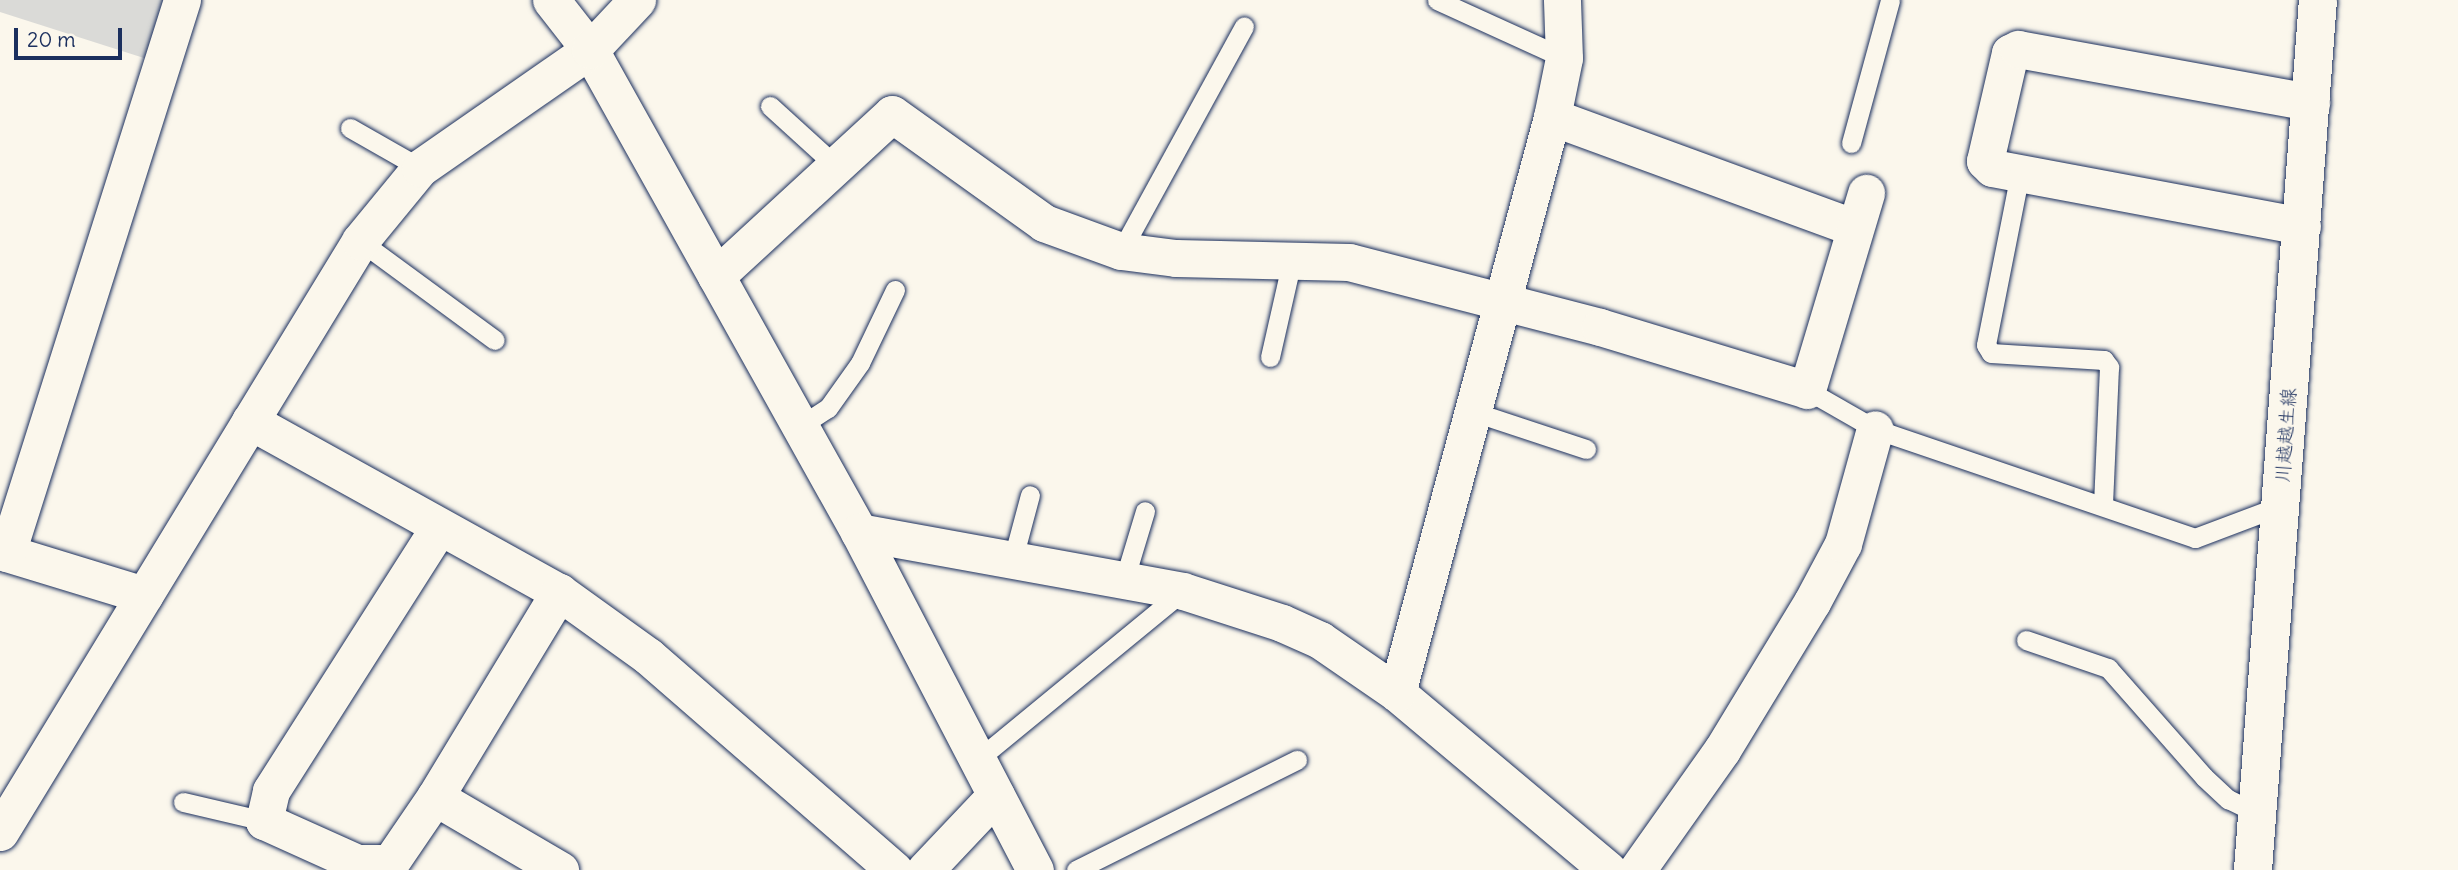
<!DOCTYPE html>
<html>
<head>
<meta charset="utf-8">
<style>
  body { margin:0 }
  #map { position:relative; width:2458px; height:870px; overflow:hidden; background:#fbf7ec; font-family:Delius,"Klee One",sans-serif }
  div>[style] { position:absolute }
  .green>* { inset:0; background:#dadad7 }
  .roads { filter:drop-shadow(0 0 2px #1b2f5e) drop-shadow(0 0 2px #1b2f5e) }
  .service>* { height:19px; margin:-9.5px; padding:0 9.5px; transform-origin:9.5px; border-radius:9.5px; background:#fbf7ec }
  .minor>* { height:37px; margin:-18.5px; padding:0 18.5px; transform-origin:18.5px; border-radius:18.5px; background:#fbf7ec }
  .secondary>* { height:38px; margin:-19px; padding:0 19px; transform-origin:19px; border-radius:19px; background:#fbf7ec }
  span { translate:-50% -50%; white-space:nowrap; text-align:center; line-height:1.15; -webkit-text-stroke:5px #fbf7ec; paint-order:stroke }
  .street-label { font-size:19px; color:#1b2f5e }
  .scale { position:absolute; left:14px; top:28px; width:108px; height:32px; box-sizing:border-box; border:4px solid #1b2f5e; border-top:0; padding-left:9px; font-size:21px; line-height:24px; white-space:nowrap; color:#1b2f5e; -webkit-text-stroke:5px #fbf7ec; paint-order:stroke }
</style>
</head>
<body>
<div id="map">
  <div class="green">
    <i style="clip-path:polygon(0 0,166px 0,147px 59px,0 12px)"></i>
  </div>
  <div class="roads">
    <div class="service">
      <i style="left:1437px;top:0;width:140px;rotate:24.5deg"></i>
      <i style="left:770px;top:106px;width:91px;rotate:42.3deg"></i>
      <i style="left:350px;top:128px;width:81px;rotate:29.7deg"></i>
      <i style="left:1851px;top:143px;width:148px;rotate:-74.7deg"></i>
      <i style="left:2020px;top:173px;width:175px;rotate:101.2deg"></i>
      <i style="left:1986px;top:345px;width:9px;rotate:58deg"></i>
      <i style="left:1991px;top:353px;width:113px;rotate:3.5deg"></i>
      <i style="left:2104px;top:360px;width:9px;rotate:54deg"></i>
      <i style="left:2109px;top:367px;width:138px;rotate:92.5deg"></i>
      <i style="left:360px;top:241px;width:167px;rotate:36.3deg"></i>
      <i style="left:1121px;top:251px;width:256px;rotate:-61.3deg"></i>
      <i style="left:1270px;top:357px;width:99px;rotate:-77.2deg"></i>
      <i style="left:1807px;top:390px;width:78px;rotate:29.8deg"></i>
      <i style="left:1875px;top:429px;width:338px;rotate:18.8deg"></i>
      <i style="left:2195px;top:538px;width:91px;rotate:-20.6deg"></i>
      <i style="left:1474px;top:412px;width:118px;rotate:18.3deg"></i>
      <i style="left:800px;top:426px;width:33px;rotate:-33deg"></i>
      <i style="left:828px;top:408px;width:55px;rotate:-54.6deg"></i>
      <i style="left:860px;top:363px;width:81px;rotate:-64.4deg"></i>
      <i style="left:1012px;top:562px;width:69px;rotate:-75deg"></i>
      <i style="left:1123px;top:584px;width:76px;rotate:-73.2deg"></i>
      <i style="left:2026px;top:640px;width:87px;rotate:18.9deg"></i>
      <i style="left:2108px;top:668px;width:145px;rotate:48.6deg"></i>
      <i style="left:2204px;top:777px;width:33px;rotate:43deg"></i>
      <i style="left:2228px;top:799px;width:32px;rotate:26deg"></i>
      <i style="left:976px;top:761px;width:268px;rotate:-39.4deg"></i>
      <i style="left:183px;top:802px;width:83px;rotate:13.2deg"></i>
      <i style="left:1076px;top:870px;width:247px;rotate:-26.5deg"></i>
    </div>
    <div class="minor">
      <i style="left:551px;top:0;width:63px;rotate:52deg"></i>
      <i style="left:590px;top:50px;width:552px;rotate:60.83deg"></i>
      <i style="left:859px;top:532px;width:329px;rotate:10.3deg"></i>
      <i style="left:1183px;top:591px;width:104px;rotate:17.9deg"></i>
      <i style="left:1282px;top:623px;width:42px;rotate:24.1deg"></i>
      <i style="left:1320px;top:640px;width:93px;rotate:34.5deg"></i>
      <i style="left:1397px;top:693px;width:275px;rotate:40deg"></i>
      <i style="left:1552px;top:117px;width:320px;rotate:20.1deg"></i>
      <i style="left:2302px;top:226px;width:315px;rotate:-169.4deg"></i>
      <i style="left:1992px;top:168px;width:10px;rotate:-135deg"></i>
      <i style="left:1985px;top:161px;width:111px;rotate:-77deg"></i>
      <i style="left:2010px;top:53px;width:9px;rotate:-27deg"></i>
      <i style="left:2018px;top:49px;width:298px;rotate:10.3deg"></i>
      <i style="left:716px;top:276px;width:239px;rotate:-42.6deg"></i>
      <i style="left:892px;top:114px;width:187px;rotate:35.6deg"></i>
      <i style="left:1044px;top:223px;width:82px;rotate:20deg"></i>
      <i style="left:1121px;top:251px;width:55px;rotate:7.3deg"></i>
      <i style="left:1176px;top:258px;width:173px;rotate:1.3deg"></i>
      <i style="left:1349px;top:262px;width:259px;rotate:14.5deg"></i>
      <i style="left:1600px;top:327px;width:216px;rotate:16.9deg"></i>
      <i style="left:1807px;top:390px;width:206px;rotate:-73.3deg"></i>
      <i style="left:250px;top:421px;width:353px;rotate:29deg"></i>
      <i style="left:559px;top:592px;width:110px;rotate:35.7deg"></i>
      <i style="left:648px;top:656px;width:326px;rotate:41deg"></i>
      <i style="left:439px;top:527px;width:313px;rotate:122.5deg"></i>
      <i style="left:271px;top:791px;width:31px;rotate:103deg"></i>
      <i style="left:264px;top:821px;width:102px;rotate:24.3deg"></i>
      <i style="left:357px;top:863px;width:33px"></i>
      <i style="left:390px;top:863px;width:80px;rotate:-55.7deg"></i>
      <i style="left:435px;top:797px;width:145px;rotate:30.3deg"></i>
      <i style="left:859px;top:532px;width:381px;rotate:62.5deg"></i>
      <i style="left:0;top:551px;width:151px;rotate:17deg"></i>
      <i style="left:7px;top:553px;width:580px;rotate:-72.44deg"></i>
      <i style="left:1397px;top:693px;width:596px;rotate:-74.94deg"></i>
      <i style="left:1552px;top:117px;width:60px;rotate:-78.5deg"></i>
      <i style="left:1564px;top:58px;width:58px;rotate:-92deg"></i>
      <i style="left:435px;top:797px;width:240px;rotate:-58.8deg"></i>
      <i style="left:0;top:832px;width:692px;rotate:-58.65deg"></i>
      <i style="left:360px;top:241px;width:94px;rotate:-50.6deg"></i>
      <i style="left:420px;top:168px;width:207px;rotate:-34.8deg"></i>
      <i style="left:590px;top:50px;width:69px;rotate:-46.8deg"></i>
      <i style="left:925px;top:870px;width:103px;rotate:-46.6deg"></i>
      <i style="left:1637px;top:870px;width:147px;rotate:-54.7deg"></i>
      <i style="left:1722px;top:750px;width:173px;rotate:-58.7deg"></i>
      <i style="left:1812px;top:602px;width:66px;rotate:-61.9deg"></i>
      <i style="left:1843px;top:544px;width:119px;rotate:-74.5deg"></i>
    </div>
    <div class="secondary">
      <i style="left:2253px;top:870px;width:872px;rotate:-85.73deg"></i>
    </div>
  </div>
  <div class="street-label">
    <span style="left:2286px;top:435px;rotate:-86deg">川越越生線</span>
  </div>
  <div class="scale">20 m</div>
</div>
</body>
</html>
